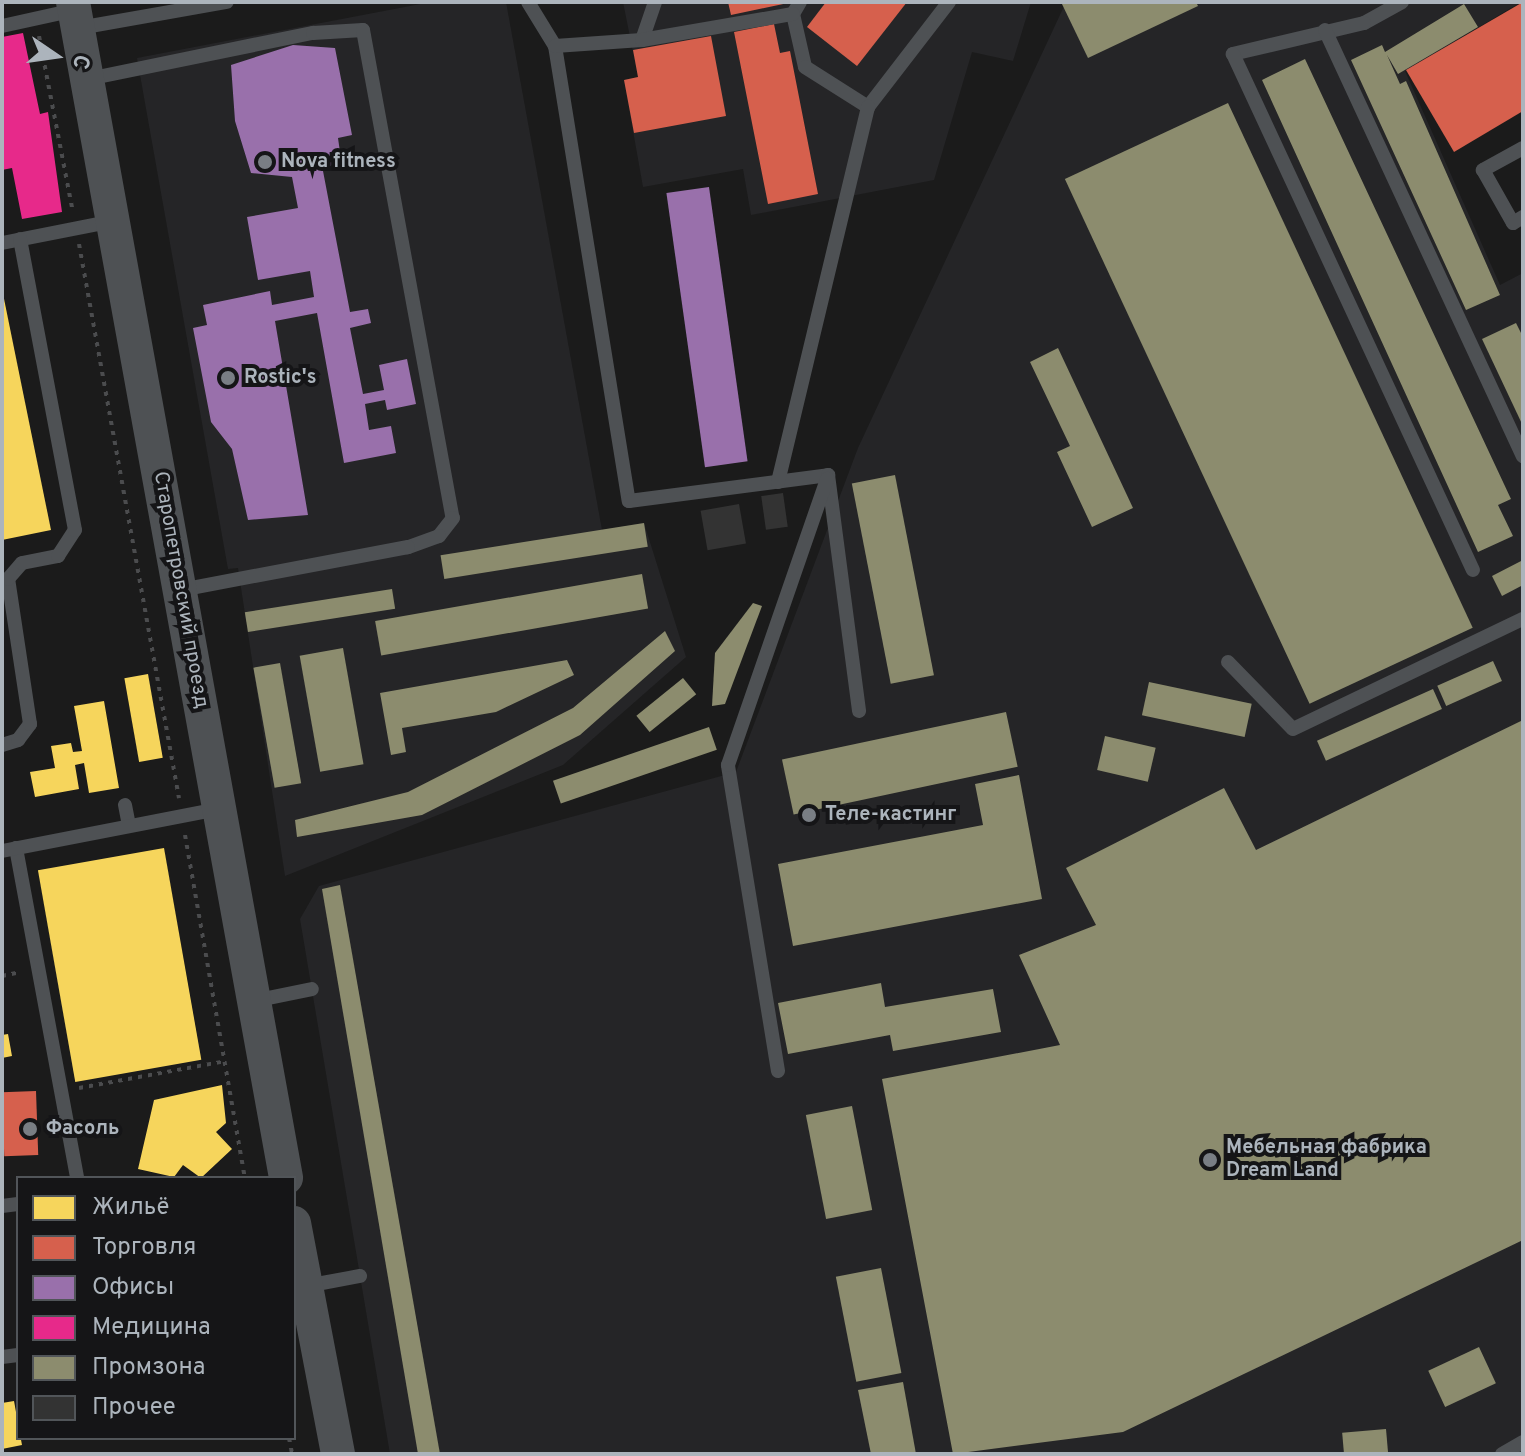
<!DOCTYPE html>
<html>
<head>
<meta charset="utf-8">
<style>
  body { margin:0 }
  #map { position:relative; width:1525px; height:1456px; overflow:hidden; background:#1b1b1b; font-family:Overpass,sans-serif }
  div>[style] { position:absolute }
  .built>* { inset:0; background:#252527 }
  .homes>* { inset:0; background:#f6d55c; transform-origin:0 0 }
  .shops>* { inset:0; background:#d6604d; transform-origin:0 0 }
  .offices>* { inset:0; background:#9970ab; transform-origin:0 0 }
  .health>* { inset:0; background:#e7298a }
  .industry>* { inset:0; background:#8c8c6e; transform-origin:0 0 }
  .building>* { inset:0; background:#333; transform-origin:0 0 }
  .path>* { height:4px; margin-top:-2px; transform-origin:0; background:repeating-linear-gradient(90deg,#4b4c4e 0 4px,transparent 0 10px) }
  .service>* { height:14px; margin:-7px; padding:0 7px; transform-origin:7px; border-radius:7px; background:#4e5154 }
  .tertiary>* { height:34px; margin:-17px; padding:0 17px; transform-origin:17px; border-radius:17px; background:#4e5154 }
  .dots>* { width:22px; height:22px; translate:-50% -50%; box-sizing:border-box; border:4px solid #151517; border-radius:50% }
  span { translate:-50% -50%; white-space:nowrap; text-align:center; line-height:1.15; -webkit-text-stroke:8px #151517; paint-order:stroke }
  .poi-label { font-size:20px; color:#acb4bc; font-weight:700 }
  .left { translate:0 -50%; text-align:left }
  .street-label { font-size:20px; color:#acb4bc }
  .frame { position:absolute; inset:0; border:4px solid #acb4bc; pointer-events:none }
  .legend { position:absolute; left:16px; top:1176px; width:280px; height:264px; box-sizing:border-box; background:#151517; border:2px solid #515559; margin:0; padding:10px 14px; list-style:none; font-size:24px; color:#acb4bc }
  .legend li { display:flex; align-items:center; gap:16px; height:40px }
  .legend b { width:40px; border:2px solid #515559 }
  .north { position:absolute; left:16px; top:16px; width:80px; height:80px; -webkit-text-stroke:6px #151517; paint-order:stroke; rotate:103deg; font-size:22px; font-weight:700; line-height:32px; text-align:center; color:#acb4bc }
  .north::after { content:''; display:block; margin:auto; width:28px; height:36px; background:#acb4bc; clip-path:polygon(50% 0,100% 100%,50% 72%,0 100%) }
</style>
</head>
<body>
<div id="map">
  <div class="built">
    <i style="clip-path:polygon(431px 2px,506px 2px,602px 530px,644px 523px,686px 657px,563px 765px,285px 876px,238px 568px,228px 569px,137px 58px)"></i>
    <i style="clip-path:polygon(623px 2px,1031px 2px,1013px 61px,972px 52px,934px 180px,751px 215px,743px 169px,643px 187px,624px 80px,638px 77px)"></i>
    <i style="clip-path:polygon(1066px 2px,1521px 2px,1405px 71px,1500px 285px,1523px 273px,1523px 1454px,390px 1454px,300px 919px,319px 886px,736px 772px,858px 448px)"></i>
  </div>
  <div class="homes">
    <i style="clip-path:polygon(2px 289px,51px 530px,2px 540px)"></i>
    <i style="left:148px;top:674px;width:85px;height:24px;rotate:80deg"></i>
    <i style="clip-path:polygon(104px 701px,119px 788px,89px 793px,84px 763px,75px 765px,79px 789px,35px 797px,30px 772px,55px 768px,51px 746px,71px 743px,73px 752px,82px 751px,74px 706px)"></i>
    <i style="left:164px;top:848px;width:215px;height:128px;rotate:80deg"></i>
    <i style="clip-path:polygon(8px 1034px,12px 1056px,2px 1058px,2px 1035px)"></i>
    <i style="clip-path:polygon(222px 1085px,226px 1123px,216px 1132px,232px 1149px,201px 1178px,183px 1165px,174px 1177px,138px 1169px,154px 1100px)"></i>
    <i style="clip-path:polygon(14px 1401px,22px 1445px,2px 1449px,2px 1403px)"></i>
  </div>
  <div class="shops">
    <i style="clip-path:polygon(728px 2px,788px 2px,788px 3px,731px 15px)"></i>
    <i style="clip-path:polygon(826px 2px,907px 2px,857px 66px,807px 27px)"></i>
    <i style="clip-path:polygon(1523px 2px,1523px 111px,1454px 152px,1406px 70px)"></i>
    <i style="clip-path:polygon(774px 24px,780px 53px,790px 51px,818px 194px,768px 204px,734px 32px)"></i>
    <i style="clip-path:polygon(711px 36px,726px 116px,634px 133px,624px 80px,638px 77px,633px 50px)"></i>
    <i style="left:36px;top:1091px;width:64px;height:34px;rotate:88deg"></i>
  </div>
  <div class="offices">
    <i style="clip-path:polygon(293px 45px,335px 48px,352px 135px,338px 138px,341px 159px,323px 171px,350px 312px,368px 309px,371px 323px,350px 328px,363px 394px,384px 390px,379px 365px,407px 359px,416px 404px,387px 410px,385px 400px,365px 404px,369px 430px,391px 426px,396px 453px,344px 463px,317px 313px,275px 321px,308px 515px,248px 520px,232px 449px,211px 422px,193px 328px,207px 325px,203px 305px,270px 291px,272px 305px,314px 297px,310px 271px,258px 280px,247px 217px,298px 208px,292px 177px,251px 173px,235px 121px,231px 65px)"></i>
    <i style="left:709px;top:187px;width:277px;height:43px;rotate:82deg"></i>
  </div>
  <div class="health">
    <i style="clip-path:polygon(23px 33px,40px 114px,48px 112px,62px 212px,22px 219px,12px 168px,2px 170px,2px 37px)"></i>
  </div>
  <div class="industry">
    <i style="clip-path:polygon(1061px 2px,1196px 2px,1198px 6px,1088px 58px)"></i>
    <i style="clip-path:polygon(1464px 4px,1478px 27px,1398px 74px,1387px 55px,1400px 84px,1406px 81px,1500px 295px,1466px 310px,1351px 60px,1382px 45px,1385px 52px)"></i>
    <i style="clip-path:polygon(1305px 59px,1511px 499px,1498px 505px,1513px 536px,1478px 552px,1262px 80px)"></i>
    <i style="left:1228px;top:103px;width:579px;height:180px;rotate:65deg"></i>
    <i style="clip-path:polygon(1516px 323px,1523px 337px,1523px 426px,1482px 339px)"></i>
    <i style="clip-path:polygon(1058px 348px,1133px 508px,1092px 527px,1057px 452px,1070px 446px,1030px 362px)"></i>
    <i style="left:895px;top:475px;width:204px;height:44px;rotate:79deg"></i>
    <i style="left:644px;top:523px;width:24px;height:206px;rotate:81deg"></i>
    <i style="clip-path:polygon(1523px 560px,1523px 585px,1502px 596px,1492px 576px)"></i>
    <i style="left:642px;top:574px;width:35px;height:271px;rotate:80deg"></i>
    <i style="left:392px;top:589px;width:20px;height:149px;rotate:81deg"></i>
    <i style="clip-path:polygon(753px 603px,762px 606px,725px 704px,712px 706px,715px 653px)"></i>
    <i style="clip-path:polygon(665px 631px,675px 651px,580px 735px,422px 815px,297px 837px,295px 820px,408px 792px,573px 708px)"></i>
    <i style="left:343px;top:648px;width:118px;height:44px;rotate:80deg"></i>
    <i style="clip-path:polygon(567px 660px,574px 675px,496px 712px,402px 728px,406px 752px,391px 755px,380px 693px)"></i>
    <i style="left:1493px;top:661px;width:22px;height:61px;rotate:66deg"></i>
    <i style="left:280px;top:663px;width:122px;height:27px;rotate:80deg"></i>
    <i style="left:683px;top:678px;width:21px;height:60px;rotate:51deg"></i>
    <i style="left:1149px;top:682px;width:105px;height:34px;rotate:12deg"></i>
    <i style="left:1433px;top:689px;width:22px;height:127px;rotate:66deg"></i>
    <i style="left:1006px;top:712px;width:56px;height:229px;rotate:78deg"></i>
    <i style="clip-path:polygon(1523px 720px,1523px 1240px,1123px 1432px,953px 1454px,882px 1079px,1060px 1045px,1019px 955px,1096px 925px,1066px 868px,1224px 788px,1256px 850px)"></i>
    <i style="left:709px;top:727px;width:24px;height:165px;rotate:71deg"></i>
    <i style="left:1105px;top:736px;width:52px;height:35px;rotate:13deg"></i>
    <i style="clip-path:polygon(1019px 775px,1042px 899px,793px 946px,778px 864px,983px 825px,975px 784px)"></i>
    <i style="clip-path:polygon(340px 885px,440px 1454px,418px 1454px,322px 889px)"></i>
    <i style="clip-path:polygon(881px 983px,885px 1007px,993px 989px,1001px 1032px,893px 1051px,890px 1035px,788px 1054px,778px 1003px)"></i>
    <i style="left:852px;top:1106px;width:106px;height:47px;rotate:79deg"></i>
    <i style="left:881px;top:1268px;width:107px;height:46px;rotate:79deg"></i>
    <i style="left:1479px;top:1347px;width:40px;height:56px;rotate:65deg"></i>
    <i style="clip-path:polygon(903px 1382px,916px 1454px,871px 1454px,858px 1390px)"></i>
    <i style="left:1386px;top:1429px;width:25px;height:44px;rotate:85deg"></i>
  </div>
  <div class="building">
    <i style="left:783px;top:493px;width:34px;height:22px;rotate:82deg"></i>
    <i style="left:739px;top:504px;width:40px;height:39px;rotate:80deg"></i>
  </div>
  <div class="path">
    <i style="left:39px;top:36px;width:179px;rotate:79.1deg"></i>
    <i style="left:79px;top:244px;width:563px;rotate:79.77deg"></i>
    <i style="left:185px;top:835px;width:348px;rotate:80.1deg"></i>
    <i style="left:2px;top:976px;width:19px;rotate:-12deg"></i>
    <i style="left:79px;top:1088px;width:149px;rotate:-10.4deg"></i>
    <i style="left:289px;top:1438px;width:16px;rotate:79deg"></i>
  </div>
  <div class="service">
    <i style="left:528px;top:2px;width:52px;rotate:58.5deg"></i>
    <i style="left:555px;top:46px;width:461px;rotate:80.8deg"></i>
    <i style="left:629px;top:501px;width:201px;rotate:-7.4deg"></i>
    <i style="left:828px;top:475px;width:238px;rotate:82.5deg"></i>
    <i style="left:800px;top:2px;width:14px;rotate:120deg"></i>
    <i style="left:793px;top:14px;width:54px;rotate:77.2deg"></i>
    <i style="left:805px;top:67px;width:75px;rotate:32.4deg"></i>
    <i style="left:868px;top:107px;width:133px;rotate:-52.4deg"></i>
    <i style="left:1402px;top:2px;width:43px;rotate:151.1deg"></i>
    <i style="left:1364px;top:23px;width:135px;rotate:166.7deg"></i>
    <i style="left:1233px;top:54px;width:569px;rotate:65.06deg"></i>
    <i style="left:2px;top:26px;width:75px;rotate:-12.4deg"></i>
    <i style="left:79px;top:28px;width:150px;rotate:-10deg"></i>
    <i style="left:1325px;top:30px;width:470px;rotate:65.1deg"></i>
    <i style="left:642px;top:40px;width:40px;rotate:-71.1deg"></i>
    <i style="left:555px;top:46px;width:87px;rotate:-3.9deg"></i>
    <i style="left:642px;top:40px;width:153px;rotate:-9.8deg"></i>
    <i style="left:88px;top:79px;width:230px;rotate:-11.6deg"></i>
    <i style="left:313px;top:33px;width:50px;rotate:-3.4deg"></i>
    <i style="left:363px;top:30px;width:496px;rotate:79.6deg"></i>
    <i style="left:453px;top:518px;width:23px;rotate:128deg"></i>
    <i style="left:439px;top:536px;width:33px;rotate:160deg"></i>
    <i style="left:408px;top:547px;width:232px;rotate:169.3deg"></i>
    <i style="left:1523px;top:148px;width:46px;rotate:151.2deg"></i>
    <i style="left:1483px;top:170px;width:61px;rotate:60.5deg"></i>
    <i style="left:1513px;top:223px;width:12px;rotate:-31deg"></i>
    <i style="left:2px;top:243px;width:113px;rotate:-11.2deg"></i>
    <i style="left:778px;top:482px;width:386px;rotate:-76.5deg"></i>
    <i style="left:1228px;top:662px;width:93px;rotate:45.9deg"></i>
    <i style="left:1293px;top:729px;width:255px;rotate:-25.6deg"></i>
    <i style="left:2px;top:745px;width:17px;rotate:-17deg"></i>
    <i style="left:18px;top:740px;width:20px;rotate:-53deg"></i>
    <i style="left:30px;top:724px;width:147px;rotate:-98.6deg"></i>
    <i style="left:8px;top:579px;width:21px;rotate:-49deg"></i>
    <i style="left:22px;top:563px;width:37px;rotate:-11deg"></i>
    <i style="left:58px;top:556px;width:31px;rotate:-57deg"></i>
    <i style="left:75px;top:530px;width:296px;rotate:-100.7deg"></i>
    <i style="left:125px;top:805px;width:20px;rotate:79deg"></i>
    <i style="left:16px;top:848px;width:336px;rotate:79.5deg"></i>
    <i style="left:2px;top:851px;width:221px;rotate:-11deg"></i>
    <i style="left:254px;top:1001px;width:59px;rotate:-11.7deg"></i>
    <i style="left:778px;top:1071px;width:310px;rotate:-99.3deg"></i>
    <i style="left:728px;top:765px;width:303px;rotate:-70.9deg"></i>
    <i style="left:2px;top:1206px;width:16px;rotate:-7deg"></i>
    <i style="left:306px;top:1286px;width:55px;rotate:-10.5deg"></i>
    <i style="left:2px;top:1357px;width:16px;rotate:-7deg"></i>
    <i style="left:1502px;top:1454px;width:24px;rotate:-30deg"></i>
  </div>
  <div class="tertiary">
    <i style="left:73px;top:2px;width:1195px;rotate:79.73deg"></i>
    <i style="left:294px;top:1223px;width:235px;rotate:79.2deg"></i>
  </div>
  <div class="dots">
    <i style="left:265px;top:162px;background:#797e84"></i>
    <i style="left:228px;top:378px;background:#797e84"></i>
    <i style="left:809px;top:815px;background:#797e84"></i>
    <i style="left:30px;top:1129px;background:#797e84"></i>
    <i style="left:1210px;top:1160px;background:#797e84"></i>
  </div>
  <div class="poi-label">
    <span class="left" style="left:281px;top:162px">Nova fitness</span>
    <span class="left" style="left:244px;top:378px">Rostic's</span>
    <span class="left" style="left:825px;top:815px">Теле-кастинг</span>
    <span class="left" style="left:46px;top:1129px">Фасоль</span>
    <span class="left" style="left:1226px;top:1160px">Мебельная фабрика<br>Dream Land</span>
  </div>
  <div class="street-label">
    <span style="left:180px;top:590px;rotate:80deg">Старопетровский проезд</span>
  </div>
  <div class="frame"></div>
  <ul class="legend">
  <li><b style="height:22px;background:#f6d55c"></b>Жильё</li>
  <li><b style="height:22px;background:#d6604d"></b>Торговля</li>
  <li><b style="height:22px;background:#9970ab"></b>Офисы</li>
  <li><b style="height:22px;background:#e7298a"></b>Медицина</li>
  <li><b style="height:22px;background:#8c8c6e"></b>Промзона</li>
  <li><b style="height:22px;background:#333"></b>Прочее</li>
  </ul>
  <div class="north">С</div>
</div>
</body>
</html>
